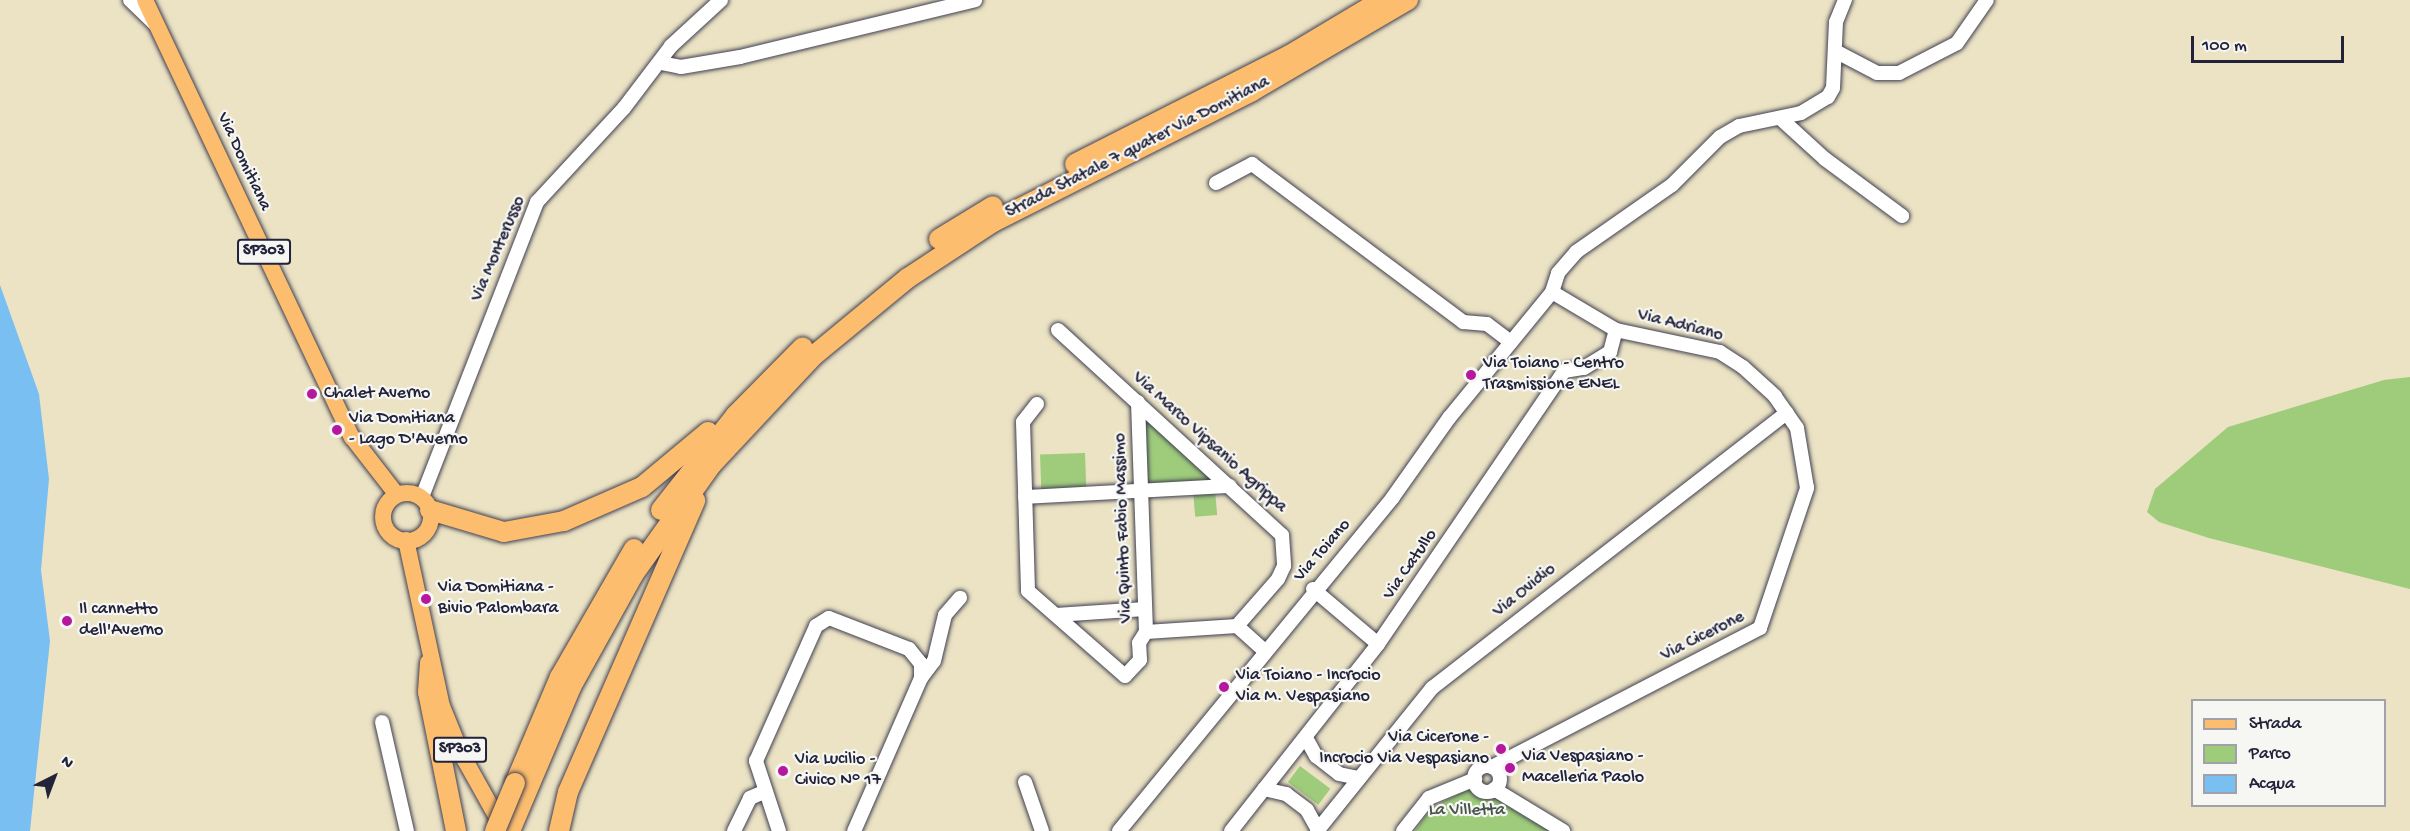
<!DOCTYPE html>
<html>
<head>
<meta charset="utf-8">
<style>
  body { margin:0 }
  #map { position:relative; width:2410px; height:831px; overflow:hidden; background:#ebe3c4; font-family:"Gochi Hand",sans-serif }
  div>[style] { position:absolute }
  .green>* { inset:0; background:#9ecc7b; transform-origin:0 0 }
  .water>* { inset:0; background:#7abff1 }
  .roads { filter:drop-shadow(0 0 2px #403f50) drop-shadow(0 0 2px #403f50) }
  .minor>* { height:14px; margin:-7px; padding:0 7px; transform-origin:7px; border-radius:7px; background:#fff }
  .minor>.ring { margin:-7px; padding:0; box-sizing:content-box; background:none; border:14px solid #fff; border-radius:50% }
  .major>* { height:16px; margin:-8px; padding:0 8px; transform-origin:8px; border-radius:8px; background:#fcbd6e }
  .major>.ring { margin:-8px; padding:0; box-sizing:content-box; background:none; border:16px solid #fcbd6e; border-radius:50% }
  .highway>* { height:20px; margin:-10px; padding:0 10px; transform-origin:10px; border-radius:10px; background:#fcbd6e }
  .bridges { filter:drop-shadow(0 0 2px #403f50) drop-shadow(0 0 2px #403f50) }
  .highway-bridge>* { height:20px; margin:-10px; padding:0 10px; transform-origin:10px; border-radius:10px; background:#fcbd6e }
  .dots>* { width:16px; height:16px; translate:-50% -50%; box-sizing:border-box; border:3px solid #f6f6f2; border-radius:50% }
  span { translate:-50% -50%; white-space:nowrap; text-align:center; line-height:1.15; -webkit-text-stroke:4.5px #f6f6f2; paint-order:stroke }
  .shield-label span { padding:2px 4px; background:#f6f6f2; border:2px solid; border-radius:4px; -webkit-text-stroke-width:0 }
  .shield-label { font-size:16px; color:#22223b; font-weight:700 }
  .street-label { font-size:18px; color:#22223b }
  .poi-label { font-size:18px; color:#22223b }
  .left { translate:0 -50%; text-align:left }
  .right { translate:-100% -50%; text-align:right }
  .park-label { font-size:18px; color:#47554e }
  .legend { position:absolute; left:2191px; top:699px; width:195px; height:108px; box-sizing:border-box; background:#f6f6f2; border:2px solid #a1a1a9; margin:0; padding:8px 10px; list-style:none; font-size:18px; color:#22223b }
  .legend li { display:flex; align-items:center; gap:12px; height:30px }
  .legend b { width:30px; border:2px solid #a1a1a9 }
  .north { position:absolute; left:24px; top:747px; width:60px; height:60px; -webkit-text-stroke:4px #f6f6f2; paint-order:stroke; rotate:42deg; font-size:16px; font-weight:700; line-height:24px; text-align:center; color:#22223b }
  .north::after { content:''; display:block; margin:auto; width:21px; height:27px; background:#22223b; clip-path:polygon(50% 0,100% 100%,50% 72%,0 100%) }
  .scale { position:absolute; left:2191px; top:36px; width:153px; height:27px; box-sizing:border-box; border:3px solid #22223b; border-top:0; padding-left:8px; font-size:18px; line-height:21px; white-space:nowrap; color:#22223b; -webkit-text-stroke:4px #f6f6f2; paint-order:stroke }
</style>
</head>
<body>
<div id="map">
  <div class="green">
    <i style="clip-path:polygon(2410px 377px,2410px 589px,2209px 538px,2159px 522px,2147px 512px,2155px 489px,2228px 427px,2384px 380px)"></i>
    <i style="clip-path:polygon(1141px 413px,1217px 479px,1145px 485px)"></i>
    <i style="left:1085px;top:453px;width:35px;height:45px;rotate:88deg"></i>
    <i style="left:1215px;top:490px;width:25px;height:22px;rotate:85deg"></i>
    <i style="left:1300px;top:766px;width:38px;height:20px;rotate:37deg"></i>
    <i style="clip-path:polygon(1468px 789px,1492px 796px,1553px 831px,1415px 831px,1431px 808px)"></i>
  </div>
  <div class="water">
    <i style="clip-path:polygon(0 285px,39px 394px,49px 479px,41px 570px,50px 641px,30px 831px,0 831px)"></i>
  </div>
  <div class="roads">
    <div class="minor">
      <i style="left:130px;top:0;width:37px;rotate:44deg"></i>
      <i style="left:1835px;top:51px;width:47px;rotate:27.6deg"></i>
      <i style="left:1877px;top:73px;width:22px"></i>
      <i style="left:1899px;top:73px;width:65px;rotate:-27.3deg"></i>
      <i style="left:1957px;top:43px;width:52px;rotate:-55.1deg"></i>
      <i style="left:661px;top:63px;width:20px;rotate:11deg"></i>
      <i style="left:681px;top:67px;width:60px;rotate:-9.6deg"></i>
      <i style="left:740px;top:57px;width:242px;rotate:-13.6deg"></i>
      <i style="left:1780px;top:118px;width:61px;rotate:42.3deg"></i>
      <i style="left:1825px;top:159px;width:96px;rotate:36.5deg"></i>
      <i style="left:1216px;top:183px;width:41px;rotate:-27.8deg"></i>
      <i style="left:1252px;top:164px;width:264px;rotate:36.8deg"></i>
      <i style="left:1463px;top:322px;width:24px;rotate:5deg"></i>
      <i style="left:1487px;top:324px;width:30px;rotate:37deg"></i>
      <i style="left:1552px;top:292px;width:20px;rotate:-72deg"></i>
      <i style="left:1558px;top:273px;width:28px;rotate:-49deg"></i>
      <i style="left:1576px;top:252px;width:117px;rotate:-34.9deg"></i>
      <i style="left:1672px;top:185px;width:68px;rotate:-45deg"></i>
      <i style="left:1720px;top:137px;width:22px;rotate:-30deg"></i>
      <i style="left:1739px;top:126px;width:63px;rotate:-11.8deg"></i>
      <i style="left:1801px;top:113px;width:31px;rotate:-31deg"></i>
      <i style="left:1828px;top:97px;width:10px;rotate:-61deg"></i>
      <i style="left:1833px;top:88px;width:66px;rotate:-87.4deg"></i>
      <i style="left:1836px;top:22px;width:24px;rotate:-68deg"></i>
      <i style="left:1058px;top:330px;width:304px;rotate:42.5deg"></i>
      <i style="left:1282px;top:535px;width:31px;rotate:86deg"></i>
      <i style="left:1284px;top:566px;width:14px;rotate:115deg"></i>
      <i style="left:1278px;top:579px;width:62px;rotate:131.1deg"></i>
      <i style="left:1237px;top:626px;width:36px;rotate:42deg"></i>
      <i style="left:1138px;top:402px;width:230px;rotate:88deg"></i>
      <i style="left:1146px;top:632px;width:91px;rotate:-3.8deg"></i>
      <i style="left:1037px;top:404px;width:23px;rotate:128deg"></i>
      <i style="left:1023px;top:422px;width:169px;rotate:88.3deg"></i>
      <i style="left:1028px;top:591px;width:129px;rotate:41.2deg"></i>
      <i style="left:1125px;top:676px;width:22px;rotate:-47deg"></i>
      <i style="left:1140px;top:660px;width:17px;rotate:-93deg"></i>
      <i style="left:1139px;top:643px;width:13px;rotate:-58deg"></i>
      <i style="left:422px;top:497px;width:317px;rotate:-68.7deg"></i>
      <i style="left:537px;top:202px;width:128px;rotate:-47.2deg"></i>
      <i style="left:624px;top:108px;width:78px;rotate:-52.8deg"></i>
      <i style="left:671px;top:46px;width:68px;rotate:-42.6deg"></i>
      <i style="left:1025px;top:497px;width:205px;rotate:-3.1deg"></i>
      <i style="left:1313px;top:589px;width:85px;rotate:40.2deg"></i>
      <i style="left:1056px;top:615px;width:89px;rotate:-3.9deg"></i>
      <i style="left:921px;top:678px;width:21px;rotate:-53deg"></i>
      <i style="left:934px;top:661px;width:47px;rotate:-76.6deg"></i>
      <i style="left:945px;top:615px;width:23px;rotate:-49deg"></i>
      <i style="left:382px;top:722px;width:112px;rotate:77.1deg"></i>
      <i style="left:1306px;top:738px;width:21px;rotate:61deg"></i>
      <i style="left:1316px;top:756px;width:29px;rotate:38deg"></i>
      <i style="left:1339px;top:774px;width:19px;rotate:12deg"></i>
      <i class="ring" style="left:1474px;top:766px;width:12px;height:12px"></i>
      <i style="left:1492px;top:767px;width:302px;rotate:-27.4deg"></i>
      <i style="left:1760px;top:628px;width:148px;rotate:-71.4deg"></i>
      <i style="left:1807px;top:488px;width:61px;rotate:-99.5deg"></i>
      <i style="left:1797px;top:428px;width:39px;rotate:-125deg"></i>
      <i style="left:1775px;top:396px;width:43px;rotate:-137.8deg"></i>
      <i style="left:1743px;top:367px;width:27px;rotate:-147deg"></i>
      <i style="left:1720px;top:352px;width:106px;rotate:-168.1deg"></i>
      <i style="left:1616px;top:330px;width:74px;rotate:-149.3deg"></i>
      <i style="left:1025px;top:782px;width:52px;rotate:70.9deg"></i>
      <i style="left:1264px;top:789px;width:23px;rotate:13deg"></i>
      <i style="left:1286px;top:794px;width:26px;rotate:37deg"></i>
      <i style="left:1307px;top:810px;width:23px;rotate:61deg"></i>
      <i style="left:1494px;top:789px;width:81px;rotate:31.3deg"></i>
      <i style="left:734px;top:831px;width:37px;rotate:-64deg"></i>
      <i style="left:750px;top:798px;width:17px;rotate:-24deg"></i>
      <i style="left:779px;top:831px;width:74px;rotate:-108.2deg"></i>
      <i style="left:756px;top:761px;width:148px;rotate:-66deg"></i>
      <i style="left:816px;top:626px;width:15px;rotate:-32deg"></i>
      <i style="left:829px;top:618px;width:86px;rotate:21.2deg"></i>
      <i style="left:909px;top:649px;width:19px;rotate:51deg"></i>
      <i style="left:921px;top:664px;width:14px;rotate:90deg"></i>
      <i style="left:921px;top:678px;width:167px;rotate:113.6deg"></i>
      <i style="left:1119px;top:831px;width:432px;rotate:-50.6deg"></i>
      <i style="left:1393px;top:497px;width:97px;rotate:-54.7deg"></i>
      <i style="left:1449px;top:418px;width:163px;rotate:-50.7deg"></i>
      <i style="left:1231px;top:831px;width:238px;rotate:-51.8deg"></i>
      <i style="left:1378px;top:644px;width:330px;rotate:-55.7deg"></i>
      <i style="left:1564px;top:371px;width:20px;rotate:-9deg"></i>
      <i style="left:1584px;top:368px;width:31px;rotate:-32deg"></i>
      <i style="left:1610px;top:352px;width:23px;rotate:-75deg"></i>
      <i style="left:1317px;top:831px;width:184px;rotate:-51.2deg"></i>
      <i style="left:1432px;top:688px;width:449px;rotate:-37.8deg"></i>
      <i style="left:1403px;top:831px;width:42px;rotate:-51.8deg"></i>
      <i style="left:1429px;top:798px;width:50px;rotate:-22.4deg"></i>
    </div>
    <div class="major">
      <i style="left:145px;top:0;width:484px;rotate:64.7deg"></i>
      <i style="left:352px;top:437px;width:73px;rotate:52.2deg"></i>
      <i class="ring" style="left:383px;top:493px;width:32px;height:32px"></i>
      <i style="left:406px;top:540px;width:170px;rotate:77.8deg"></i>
      <i style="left:442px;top:706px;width:51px;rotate:68deg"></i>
      <i style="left:461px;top:753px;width:88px;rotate:60.8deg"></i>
    </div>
    <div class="highway">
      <i style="left:1075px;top:164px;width:241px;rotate:-26.9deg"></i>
      <i style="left:1290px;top:55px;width:107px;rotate:-30.9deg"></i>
      <i style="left:939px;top:239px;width:63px;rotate:-31.4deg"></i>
      <i style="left:430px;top:510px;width:77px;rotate:16.6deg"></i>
      <i style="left:504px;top:532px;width:61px;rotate:-10.4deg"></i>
      <i style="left:564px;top:521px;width:85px;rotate:-23.6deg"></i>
      <i style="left:642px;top:487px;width:86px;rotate:-39.8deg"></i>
      <i style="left:661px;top:510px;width:121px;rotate:-51.7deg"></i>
      <i style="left:736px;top:415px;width:95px;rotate:-45.4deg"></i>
      <i style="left:430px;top:663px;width:29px;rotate:94deg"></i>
      <i style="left:428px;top:692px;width:142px;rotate:78.6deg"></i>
      <i style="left:516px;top:781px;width:113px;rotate:-67.1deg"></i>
      <i style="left:560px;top:677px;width:148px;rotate:-60deg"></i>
      <i style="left:510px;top:831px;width:156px;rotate:-67deg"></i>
      <i style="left:571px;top:687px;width:128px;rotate:-61deg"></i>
      <i style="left:633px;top:575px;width:136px;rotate:-54.6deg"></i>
      <i style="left:712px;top:464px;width:146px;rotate:-46.9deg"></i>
      <i style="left:812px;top:357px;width:124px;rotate:-39.5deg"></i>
      <i style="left:908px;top:278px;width:102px;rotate:-33.4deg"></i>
      <i style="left:993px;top:222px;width:290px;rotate:-26.8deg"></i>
      <i style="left:1252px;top:91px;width:181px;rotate:-30.3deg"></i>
      <i style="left:559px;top:831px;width:40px;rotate:-77deg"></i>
      <i style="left:568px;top:792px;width:318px;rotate:-66.4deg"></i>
    </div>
  </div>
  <div class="bridges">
    <div class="highway-bridge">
      <i style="left:495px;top:831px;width:52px;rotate:-67.4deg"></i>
    </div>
  </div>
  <div class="dots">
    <i style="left:1471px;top:375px;background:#b5179e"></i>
    <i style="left:312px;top:394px;background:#b5179e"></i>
    <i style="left:337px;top:430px;background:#b5179e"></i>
    <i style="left:426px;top:599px;background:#b5179e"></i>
    <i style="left:67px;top:621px;background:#b5179e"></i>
    <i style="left:1224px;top:687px;background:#b5179e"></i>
    <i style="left:1501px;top:749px;background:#b5179e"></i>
    <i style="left:1510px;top:768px;background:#b5179e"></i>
    <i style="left:783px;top:771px;background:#b5179e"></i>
  </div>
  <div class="shield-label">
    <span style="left:264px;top:252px">SP303</span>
    <span style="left:460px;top:750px">SP303</span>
  </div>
  <div class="street-label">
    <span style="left:1138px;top:148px;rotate:-27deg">Strada Statale 7 quater Via Domitiana</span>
    <span style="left:243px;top:162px;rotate:65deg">Via Domitiana</span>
    <span style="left:499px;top:249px;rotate:-67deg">Via Monterusso</span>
    <span style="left:1680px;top:326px;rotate:14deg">Via Adriano</span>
    <span style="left:1209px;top:443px;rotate:42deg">Via Marco Vipsanio Agrippa</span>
    <span style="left:1124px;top:528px;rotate:-92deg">Via Quinto Fabio Massimo</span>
    <span style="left:1323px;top:551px;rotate:-49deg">Via Toiano</span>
    <span style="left:1411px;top:565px;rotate:-55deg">Via Catullo</span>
    <span style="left:1525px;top:591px;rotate:-39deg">Via Ovidio</span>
    <span style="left:1703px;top:637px;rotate:-27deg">Via Cicerone</span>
  </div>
  <div class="poi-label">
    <span class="left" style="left:1483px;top:375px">Via Toiano - Centro<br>Trasmissione ENEL</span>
    <span class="left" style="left:324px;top:394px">Chalet Averno</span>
    <span class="left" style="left:349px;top:430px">Via Domitiana<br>- Lago D'Averno</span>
    <span class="left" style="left:438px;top:599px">Via Domitiana -<br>Bivio Palombara</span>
    <span class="left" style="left:79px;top:621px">Il cannetto<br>dell'Averno</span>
    <span class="left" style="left:1236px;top:687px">Via Toiano - Incrocio<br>Via M. Vespasiano</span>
    <span class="right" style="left:1489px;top:749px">Via Cicerone -<br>Incrocio Via Vespasiano</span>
    <span class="left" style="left:1522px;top:768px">Via Vespasiano -<br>Macelleria Paolo</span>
    <span class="left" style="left:795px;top:771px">Via Lucilio -<br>Civico N° 17</span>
  </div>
  <div class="park-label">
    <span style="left:1467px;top:811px">La Villetta</span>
  </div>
  <ul class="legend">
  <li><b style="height:8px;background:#fcbd6e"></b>Strada</li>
  <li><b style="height:16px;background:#9ecc7b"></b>Parco</li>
  <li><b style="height:16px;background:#7abff1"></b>Acqua</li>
  </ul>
  <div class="north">N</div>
  <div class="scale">100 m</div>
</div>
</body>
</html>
